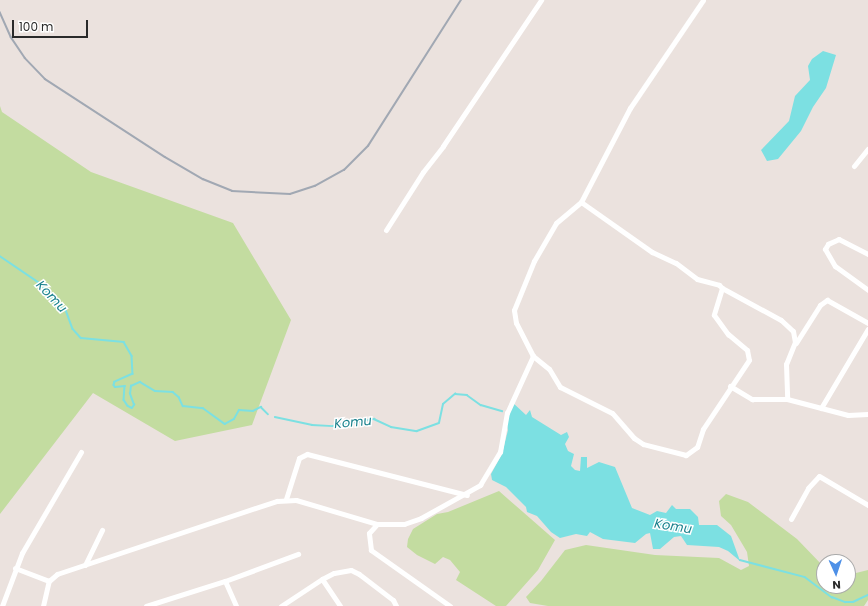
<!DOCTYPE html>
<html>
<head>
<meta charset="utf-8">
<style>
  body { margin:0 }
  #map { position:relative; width:868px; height:606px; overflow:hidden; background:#ebe2de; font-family:Poppins,sans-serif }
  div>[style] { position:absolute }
  .green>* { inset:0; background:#c3dca0 }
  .water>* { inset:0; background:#7ce0e2 }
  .stream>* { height:1.5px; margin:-0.75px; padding:0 0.75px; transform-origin:0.75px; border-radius:0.75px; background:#7ce0e2 }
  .street>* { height:5px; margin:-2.5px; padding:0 2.5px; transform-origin:2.5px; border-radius:2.5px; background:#fff }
  .rail>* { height:1.5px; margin:-0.75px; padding:0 0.75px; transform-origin:0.75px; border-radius:0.75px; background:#a1a8b3 }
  span { translate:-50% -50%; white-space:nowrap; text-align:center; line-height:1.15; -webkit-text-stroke:3px #fff; paint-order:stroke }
  .water-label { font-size:13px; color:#1b828d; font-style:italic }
  .north { position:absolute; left:816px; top:554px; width:40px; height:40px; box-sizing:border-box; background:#fff; border:1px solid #aaa; border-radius:50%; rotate:177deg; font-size:11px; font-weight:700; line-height:16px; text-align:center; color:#2a2a2a }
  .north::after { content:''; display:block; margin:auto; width:14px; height:18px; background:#4e90e7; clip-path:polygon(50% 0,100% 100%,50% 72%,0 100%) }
  .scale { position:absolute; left:12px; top:20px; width:76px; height:18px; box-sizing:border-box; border:2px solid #2a2a2a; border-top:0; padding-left:5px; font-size:12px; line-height:14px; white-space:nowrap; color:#2a2a2a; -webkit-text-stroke:3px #fff; paint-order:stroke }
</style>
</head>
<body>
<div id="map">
  <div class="green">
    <i style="clip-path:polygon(0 106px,2px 112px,91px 172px,233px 223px,291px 320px,252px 425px,175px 441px,93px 393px,0 514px)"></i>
    <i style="clip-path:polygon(499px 491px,555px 540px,538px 570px,506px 606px,496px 606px,456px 580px,460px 572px,450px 560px,443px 557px,435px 564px,417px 555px,407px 547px,408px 539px,413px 529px,437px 514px,448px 512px)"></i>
    <i style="clip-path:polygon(726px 494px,748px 502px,797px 539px,824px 567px,824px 586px,848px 586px,848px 575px,868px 570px,868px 600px,864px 606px,548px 606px,530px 603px,526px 597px,541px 581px,565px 550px,586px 545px,655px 555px,719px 558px,741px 570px,749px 566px,747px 552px,731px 525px,721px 516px,719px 501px)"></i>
  </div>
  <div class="water">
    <i style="clip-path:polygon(823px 51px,836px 55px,826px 88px,813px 107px,801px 131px,778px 159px,767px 161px,761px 150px,789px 121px,795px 96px,810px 80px,808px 66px,812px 59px)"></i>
    <i style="clip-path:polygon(512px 402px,526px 415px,530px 410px,532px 417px,561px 435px,567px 432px,569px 437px,565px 444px,568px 451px,574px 454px,571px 466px,575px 470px,580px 471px,581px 457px,587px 457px,587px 468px,599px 462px,615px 467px,632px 508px,650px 515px,657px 511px,666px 513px,672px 505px,676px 509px,690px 509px,698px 517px,699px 525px,717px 525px,731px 536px,740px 561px,728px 551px,719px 547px,687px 545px,681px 536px,674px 537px,660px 549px,653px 549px,650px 533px,646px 534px,635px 543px,603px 539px,590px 532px,587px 536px,576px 534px,560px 538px,551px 532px,537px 516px,527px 512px,526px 507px,506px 487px,492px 480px,491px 474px,502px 454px,508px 430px,506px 421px)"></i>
  </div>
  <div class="stream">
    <i style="left:0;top:256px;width:50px;rotate:34.3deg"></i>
    <i style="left:41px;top:284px;width:27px;rotate:51deg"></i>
    <i style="left:58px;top:305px;width:9px;rotate:32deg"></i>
    <i style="left:66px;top:310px;width:20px;rotate:70deg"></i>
    <i style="left:73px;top:329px;width:12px;rotate:48deg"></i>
    <i style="left:81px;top:338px;width:43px;rotate:5.3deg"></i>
    <i style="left:124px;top:342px;width:16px;rotate:60deg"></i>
    <i style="left:132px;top:356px;width:18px;rotate:87deg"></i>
    <i style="left:133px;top:374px;width:20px;rotate:156deg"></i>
    <i style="left:115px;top:382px;width:3px;rotate:108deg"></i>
    <i style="left:114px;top:385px;width:2px;rotate:63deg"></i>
    <i style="left:115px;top:387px;width:10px;rotate:-6deg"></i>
    <i style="left:125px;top:386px;width:14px;rotate:94deg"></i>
    <i style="left:124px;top:400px;width:7px;rotate:56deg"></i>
    <i style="left:128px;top:406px;width:4px;rotate:27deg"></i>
    <i style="left:132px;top:408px;width:4px;rotate:-56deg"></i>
    <i style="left:134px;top:405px;width:12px;rotate:-110deg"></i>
    <i style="left:130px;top:394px;width:8px;rotate:-83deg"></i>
    <i style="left:131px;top:386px;width:10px;rotate:-24deg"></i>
    <i style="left:140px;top:382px;width:17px;rotate:31deg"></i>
    <i style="left:155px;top:391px;width:18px;rotate:3deg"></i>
    <i style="left:173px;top:392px;width:8px;rotate:40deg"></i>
    <i style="left:179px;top:397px;width:10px;rotate:66deg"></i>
    <i style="left:183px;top:406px;width:20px;rotate:6deg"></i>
    <i style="left:203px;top:408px;width:27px;rotate:36deg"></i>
    <i style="left:225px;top:424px;width:10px;rotate:-29deg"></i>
    <i style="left:234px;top:419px;width:10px;rotate:-61deg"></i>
    <i style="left:239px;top:410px;width:14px;rotate:4deg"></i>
    <i style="left:253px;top:411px;width:9px;rotate:-27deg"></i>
    <i style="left:261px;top:407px;width:10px;rotate:45deg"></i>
    <i style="left:275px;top:417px;width:38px;rotate:12deg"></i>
    <i style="left:312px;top:425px;width:21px;rotate:3deg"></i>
    <i style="left:333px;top:426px;width:42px;rotate:-9.7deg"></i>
    <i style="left:374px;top:419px;width:19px;rotate:25deg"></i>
    <i style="left:391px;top:427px;width:26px;rotate:9deg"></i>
    <i style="left:417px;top:431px;width:23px;rotate:-20deg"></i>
    <i style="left:439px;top:423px;width:19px;rotate:-78deg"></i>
    <i style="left:443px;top:404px;width:16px;rotate:-40deg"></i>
    <i style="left:455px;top:394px;width:12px;rotate:5deg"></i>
    <i style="left:467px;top:395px;width:17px;rotate:36deg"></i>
    <i style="left:481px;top:405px;width:22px;rotate:16deg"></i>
    <i style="left:740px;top:560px;width:67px;rotate:14.7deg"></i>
    <i style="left:805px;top:577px;width:34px;rotate:37deg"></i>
    <i style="left:832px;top:597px;width:14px;rotate:21deg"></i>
    <i style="left:845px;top:602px;width:8px"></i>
    <i style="left:853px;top:602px;width:17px;rotate:-25deg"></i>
  </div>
  <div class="street">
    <i style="left:854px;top:166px;width:22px;rotate:-51deg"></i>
    <i style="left:581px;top:202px;width:87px;rotate:35.2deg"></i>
    <i style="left:652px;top:252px;width:26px;rotate:25deg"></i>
    <i style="left:676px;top:263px;width:26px;rotate:37deg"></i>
    <i style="left:697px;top:279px;width:23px;rotate:15deg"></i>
    <i style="left:719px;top:285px;width:4px;rotate:45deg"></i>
    <i style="left:722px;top:288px;width:28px;rotate:107deg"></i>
    <i style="left:714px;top:315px;width:24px;rotate:54deg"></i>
    <i style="left:728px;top:334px;width:25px;rotate:40deg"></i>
    <i style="left:747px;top:350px;width:10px;rotate:79deg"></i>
    <i style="left:749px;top:360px;width:83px;rotate:123.7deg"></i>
    <i style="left:703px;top:429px;width:19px;rotate:108deg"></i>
    <i style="left:697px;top:447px;width:14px;rotate:144deg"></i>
    <i style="left:686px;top:455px;width:44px;rotate:-165.7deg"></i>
    <i style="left:643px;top:444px;width:11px;rotate:-146deg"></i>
    <i style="left:634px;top:438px;width:33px;rotate:-131deg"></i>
    <i style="left:612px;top:413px;width:58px;rotate:-153.4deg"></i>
    <i style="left:560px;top:387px;width:21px;rotate:-121deg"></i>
    <i style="left:549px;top:369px;width:21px;rotate:-141deg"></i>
    <i style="left:533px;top:356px;width:37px;rotate:-117deg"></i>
    <i style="left:516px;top:323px;width:13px;rotate:-99deg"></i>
    <i style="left:514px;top:310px;width:53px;rotate:-67.8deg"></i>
    <i style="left:534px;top:261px;width:44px;rotate:-59.9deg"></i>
    <i style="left:556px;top:223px;width:33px;rotate:-40deg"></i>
    <i style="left:581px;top:202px;width:106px;rotate:-62.5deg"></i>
    <i style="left:630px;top:108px;width:130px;rotate:-55.9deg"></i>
    <i style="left:386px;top:230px;width:69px;rotate:-57.5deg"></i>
    <i style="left:423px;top:172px;width:33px;rotate:-52deg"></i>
    <i style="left:443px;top:146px;width:176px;rotate:-56.1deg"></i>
    <i style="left:868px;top:254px;width:33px;rotate:-153deg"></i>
    <i style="left:839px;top:239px;width:12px;rotate:156deg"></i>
    <i style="left:828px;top:244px;width:6px;rotate:121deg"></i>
    <i style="left:825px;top:249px;width:20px;rotate:60deg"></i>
    <i style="left:835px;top:266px;width:41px;rotate:36deg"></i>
    <i style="left:722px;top:288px;width:67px;rotate:28.5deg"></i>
    <i style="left:781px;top:320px;width:16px;rotate:43deg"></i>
    <i style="left:793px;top:331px;width:11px;rotate:80deg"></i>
    <i style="left:795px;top:342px;width:24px;rotate:112deg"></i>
    <i style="left:786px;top:364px;width:35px;rotate:88deg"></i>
    <i style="left:796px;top:343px;width:45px;rotate:-57.7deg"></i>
    <i style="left:820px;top:305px;width:9px;rotate:-36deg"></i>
    <i style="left:827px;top:300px;width:47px;rotate:29.3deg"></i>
    <i style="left:730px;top:386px;width:26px;rotate:31deg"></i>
    <i style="left:752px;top:399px;width:35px"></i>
    <i style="left:787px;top:399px;width:63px;rotate:14.7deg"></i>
    <i style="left:848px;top:415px;width:20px;rotate:-3deg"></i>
    <i style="left:821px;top:408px;width:92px;rotate:-59.3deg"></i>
    <i style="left:286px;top:499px;width:43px;rotate:-72.4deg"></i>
    <i style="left:299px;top:458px;width:9px;rotate:-27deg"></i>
    <i style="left:307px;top:454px;width:165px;rotate:14.4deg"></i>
    <i style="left:791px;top:519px;width:35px;rotate:-61deg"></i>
    <i style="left:808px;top:488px;width:16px;rotate:-47deg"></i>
    <i style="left:819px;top:476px;width:57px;rotate:30.6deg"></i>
    <i style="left:85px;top:565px;width:39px;rotate:-64deg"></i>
    <i style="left:15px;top:568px;width:36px;rotate:21deg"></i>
    <i style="left:322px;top:579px;width:32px;rotate:56deg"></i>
    <i style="left:225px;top:581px;width:78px;rotate:-20.3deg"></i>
    <i style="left:2px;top:606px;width:57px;rotate:-69.3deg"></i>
    <i style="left:22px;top:553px;width:117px;rotate:-59.7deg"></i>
    <i style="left:43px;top:606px;width:26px;rotate:-77deg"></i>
    <i style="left:49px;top:581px;width:11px;rotate:-41deg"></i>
    <i style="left:57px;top:574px;width:232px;rotate:-18.4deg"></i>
    <i style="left:277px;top:501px;width:19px;rotate:-3deg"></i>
    <i style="left:296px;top:500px;width:84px;rotate:16.5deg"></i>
    <i style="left:146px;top:606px;width:83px;rotate:-17.6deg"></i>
    <i style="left:225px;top:581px;width:27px;rotate:66deg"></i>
    <i style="left:281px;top:606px;width:49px;rotate:-33.4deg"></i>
    <i style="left:322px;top:579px;width:13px;rotate:-27deg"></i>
    <i style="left:334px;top:573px;width:17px;rotate:-10deg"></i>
    <i style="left:351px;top:570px;width:9px;rotate:27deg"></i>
    <i style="left:359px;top:574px;width:43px;rotate:37.4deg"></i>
    <i style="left:393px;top:600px;width:7px;rotate:63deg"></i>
    <i style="left:450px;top:606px;width:97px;rotate:-144.7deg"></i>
    <i style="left:371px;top:550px;width:17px;rotate:-97deg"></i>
    <i style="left:369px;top:533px;width:12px;rotate:-48deg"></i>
    <i style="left:377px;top:524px;width:27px"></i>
    <i style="left:404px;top:524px;width:18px;rotate:-19deg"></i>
    <i style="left:421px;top:518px;width:68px;rotate:-29.2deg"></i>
    <i style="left:480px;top:485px;width:39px;rotate:-59deg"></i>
    <i style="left:500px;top:452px;width:40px;rotate:-80deg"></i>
    <i style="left:507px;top:413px;width:63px;rotate:-65.5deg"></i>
  </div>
  <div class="rail">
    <i style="left:0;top:12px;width:27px;rotate:66deg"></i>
    <i style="left:11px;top:37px;width:25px;rotate:56deg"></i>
    <i style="left:25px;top:58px;width:29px;rotate:46deg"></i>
    <i style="left:45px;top:79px;width:143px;rotate:33deg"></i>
    <i style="left:165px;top:157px;width:44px;rotate:30.1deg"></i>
    <i style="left:203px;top:179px;width:31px;rotate:22deg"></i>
    <i style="left:232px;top:191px;width:58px;rotate:3deg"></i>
    <i style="left:290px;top:194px;width:26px;rotate:-18deg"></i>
    <i style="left:315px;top:186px;width:33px;rotate:-29deg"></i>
    <i style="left:344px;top:170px;width:34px;rotate:-45deg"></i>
    <i style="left:368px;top:146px;width:173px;rotate:-57.5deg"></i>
  </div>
  <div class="water-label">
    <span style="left:51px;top:297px;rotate:47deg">Komu</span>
    <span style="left:353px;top:423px;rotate:-5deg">Komu</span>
    <span style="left:673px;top:527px;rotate:9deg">Komu</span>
  </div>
  <div class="north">N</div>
  <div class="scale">100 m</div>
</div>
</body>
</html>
